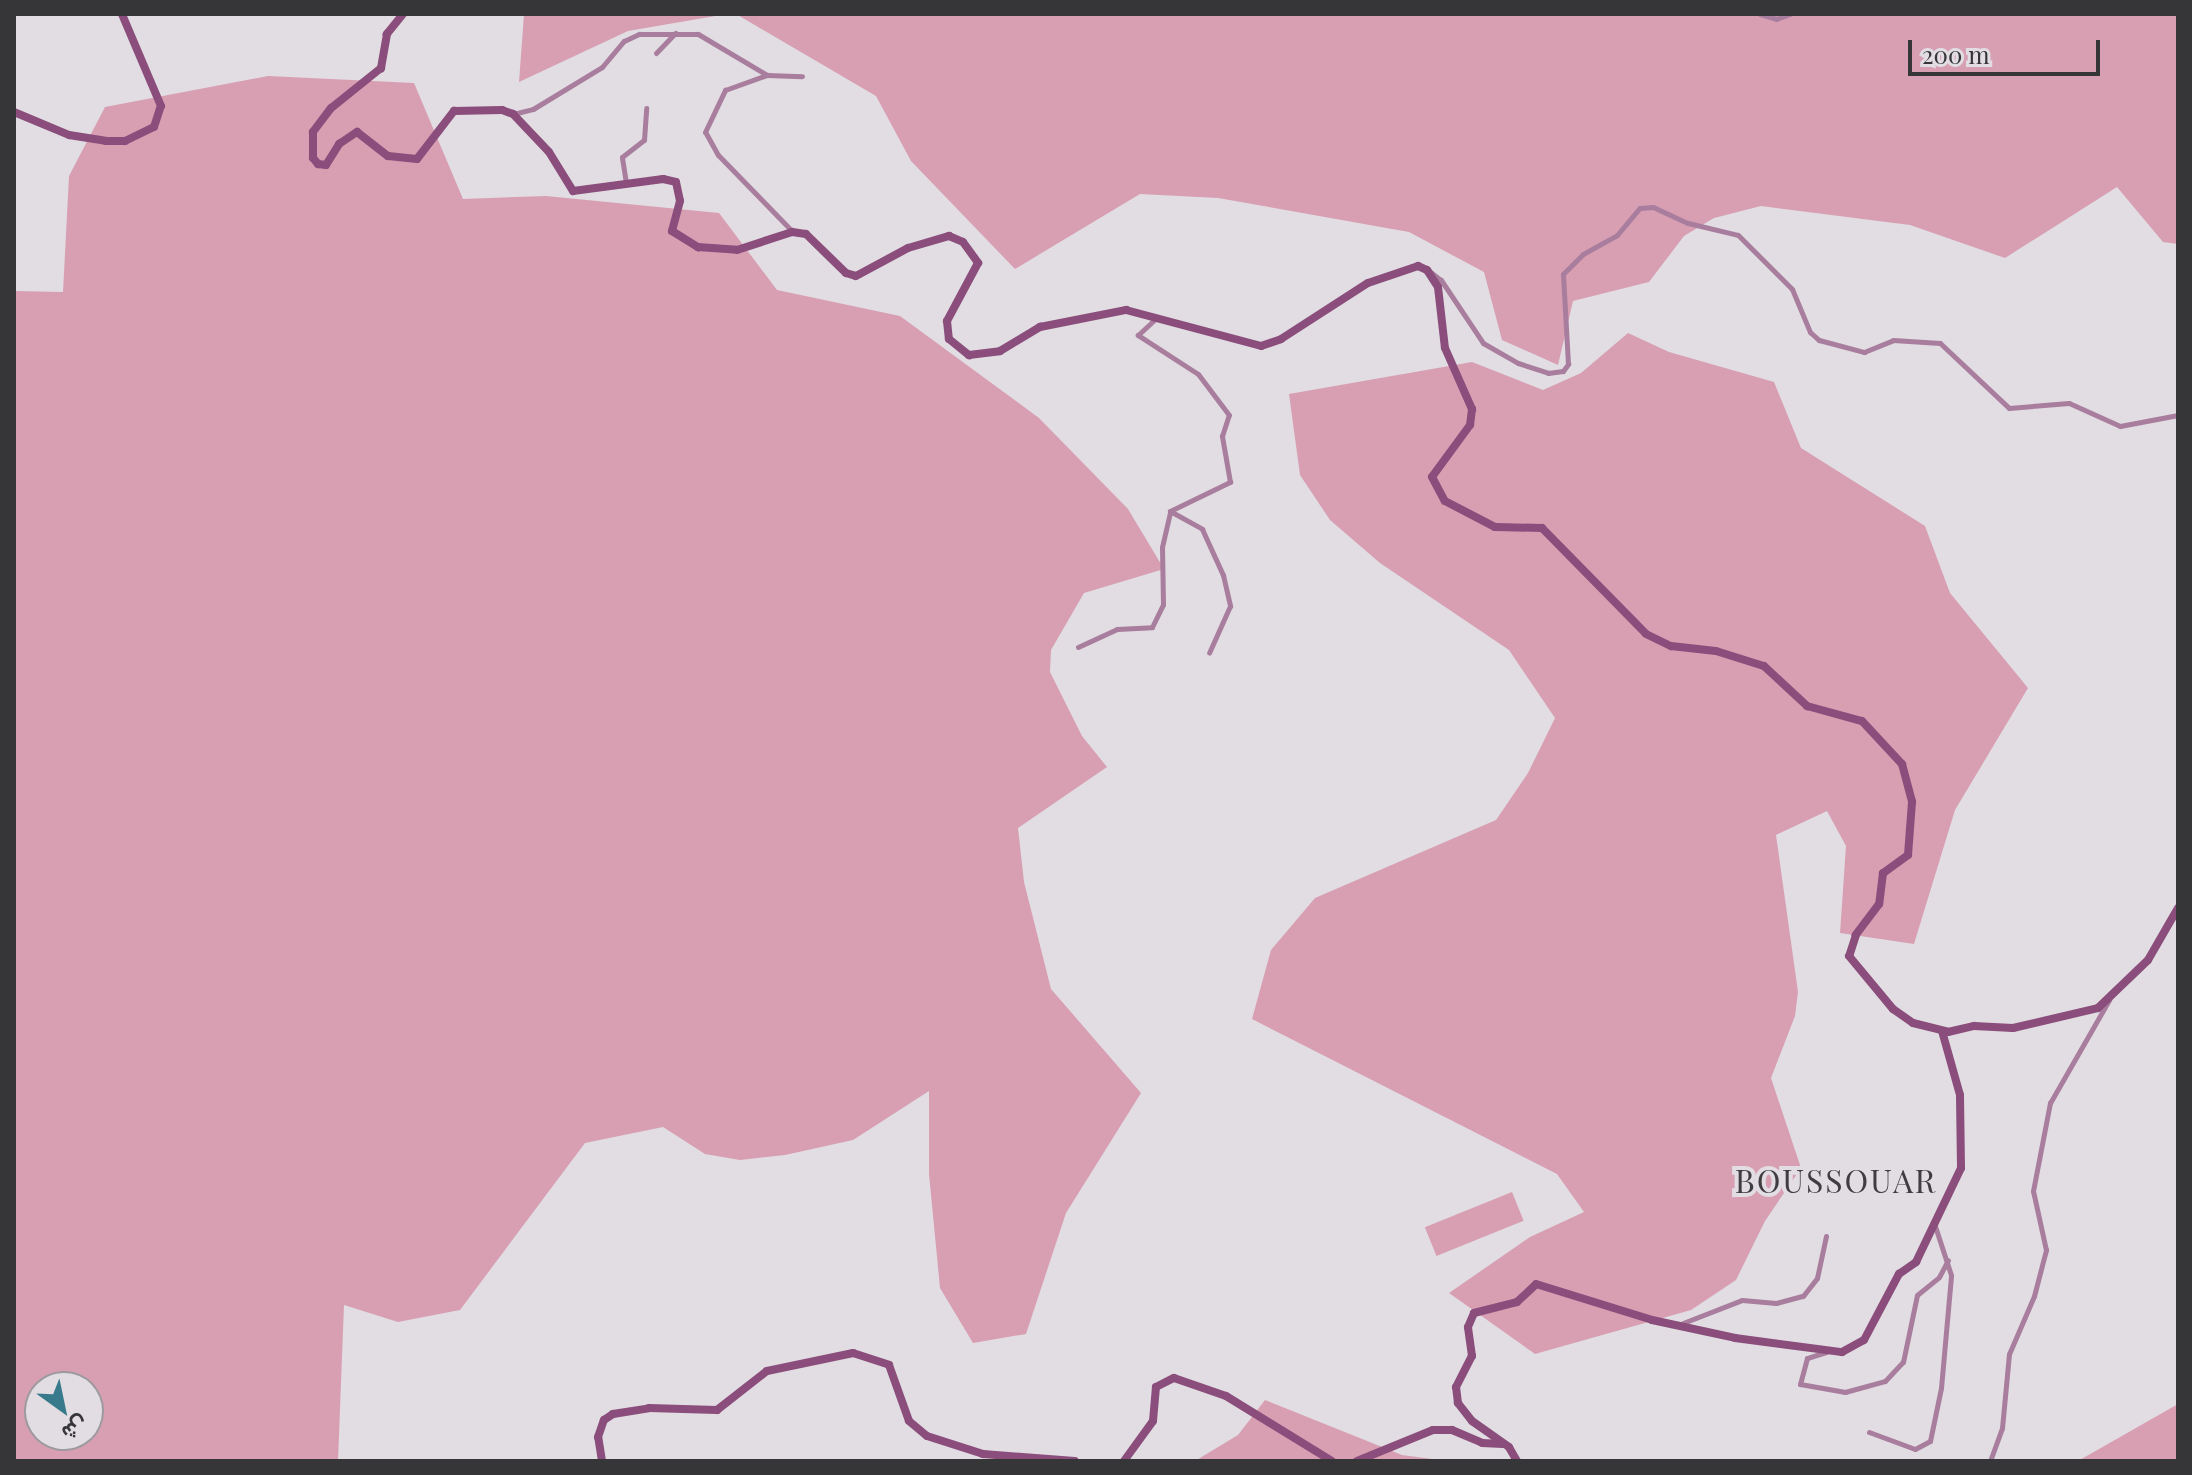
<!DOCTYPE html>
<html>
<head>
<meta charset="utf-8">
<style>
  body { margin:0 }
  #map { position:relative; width:2192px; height:1475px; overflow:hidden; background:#e1dde2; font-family:"Playfair Display",Vazirmatn,serif }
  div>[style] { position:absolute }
  .green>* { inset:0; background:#d89fb2; transform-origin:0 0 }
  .street>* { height:5px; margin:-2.5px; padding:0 2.5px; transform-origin:2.5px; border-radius:2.5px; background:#a97d9d }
  .secondary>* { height:8px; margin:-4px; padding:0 4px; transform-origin:4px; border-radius:4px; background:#8b4d7c }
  span { translate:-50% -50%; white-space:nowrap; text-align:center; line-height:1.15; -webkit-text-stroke:8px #e1dde2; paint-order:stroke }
  .quarter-label { font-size:32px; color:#403d41; letter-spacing:2px }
  .frame { position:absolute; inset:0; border:16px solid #363537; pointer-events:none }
  .north { position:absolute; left:24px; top:1371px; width:80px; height:80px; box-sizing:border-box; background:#e1dde2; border:2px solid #9d9a9e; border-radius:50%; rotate:147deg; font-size:22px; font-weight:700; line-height:32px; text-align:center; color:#363537 }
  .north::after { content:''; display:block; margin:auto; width:28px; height:36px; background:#377a8b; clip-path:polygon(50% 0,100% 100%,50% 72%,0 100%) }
  .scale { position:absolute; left:1908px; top:40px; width:192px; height:36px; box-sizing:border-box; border:4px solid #363537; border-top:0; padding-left:10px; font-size:24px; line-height:28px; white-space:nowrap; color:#363537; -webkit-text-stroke:6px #e1dde2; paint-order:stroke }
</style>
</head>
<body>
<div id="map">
  <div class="green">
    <i style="clip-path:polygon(524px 14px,727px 14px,628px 31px,519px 82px)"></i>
    <i style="clip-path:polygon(736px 14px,2178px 14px,2178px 244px,2163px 242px,2117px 187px,2005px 258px,1910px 225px,1761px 206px,1714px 218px,1684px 236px,1649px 282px,1573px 301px,1558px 365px,1502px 340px,1484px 272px,1409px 232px,1218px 198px,1140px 194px,1015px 269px,911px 161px,876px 96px)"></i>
    <i style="clip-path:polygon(evenodd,268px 76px,414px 83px,463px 199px,546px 196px,719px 213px,777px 290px,900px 316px,1039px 418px,1128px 509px,1164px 569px,1084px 593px,1051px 650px,1050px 672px,1082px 736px,1107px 767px,1018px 828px,1024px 882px,1051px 989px,1141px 1093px,1066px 1213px,1026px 1334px,973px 1343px,940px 1288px,929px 1174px,929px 1091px,853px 1140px,785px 1155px,740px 1160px,705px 1154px,663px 1127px,585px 1143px,460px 1310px,398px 1322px,344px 1305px,338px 1461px,14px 1461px,14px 291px,63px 292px,69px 176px,105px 107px,268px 76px,40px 1387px,88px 1387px,88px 1435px,40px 1435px,40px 1387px)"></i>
    <i style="clip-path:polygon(1628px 333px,1669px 352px,1774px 382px,1801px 448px,1925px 526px,1950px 593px,2028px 688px,1955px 810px,1914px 944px,1840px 933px,1846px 846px,1827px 811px,1776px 835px,1798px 992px,1795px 1016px,1771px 1078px,1801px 1168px,1765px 1221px,1736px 1280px,1691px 1310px,1535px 1354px,1449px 1293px,1530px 1237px,1584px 1212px,1557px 1174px,1252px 1019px,1271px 950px,1315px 898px,1496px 820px,1528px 773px,1555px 718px,1509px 650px,1380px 563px,1330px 520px,1300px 475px,1289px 394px,1472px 362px,1543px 390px,1581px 373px)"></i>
    <i style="left:1512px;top:1192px;width:31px;height:94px;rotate:68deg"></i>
    <i style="clip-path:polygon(1265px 1400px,1402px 1455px,1447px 1461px,1195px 1461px,1238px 1435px)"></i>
    <i style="clip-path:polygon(2178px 1404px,2178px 1461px,2078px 1461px)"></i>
  </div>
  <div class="street">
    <i style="left:1760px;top:14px;width:17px;rotate:17deg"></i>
    <i style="left:1776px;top:19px;width:15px;rotate:-20deg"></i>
    <i style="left:656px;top:53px;width:28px;rotate:-46deg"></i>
    <i style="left:513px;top:114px;width:21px;rotate:-14deg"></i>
    <i style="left:533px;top:109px;width:81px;rotate:-31.3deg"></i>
    <i style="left:602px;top:67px;width:34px;rotate:-50deg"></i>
    <i style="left:624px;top:41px;width:17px;rotate:-25deg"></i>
    <i style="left:639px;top:34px;width:59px"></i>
    <i style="left:698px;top:34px;width:80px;rotate:30.7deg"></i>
    <i style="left:626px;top:183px;width:26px;rotate:-99deg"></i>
    <i style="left:622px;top:157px;width:28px;rotate:-38deg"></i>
    <i style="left:644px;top:140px;width:32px;rotate:-86deg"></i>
    <i style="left:792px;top:231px;width:106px;rotate:-134.2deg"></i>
    <i style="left:718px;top:155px;width:26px;rotate:-119deg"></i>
    <i style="left:705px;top:132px;width:47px;rotate:-64.5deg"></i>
    <i style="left:725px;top:90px;width:45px;rotate:-19.7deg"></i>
    <i style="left:767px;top:75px;width:35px;rotate:2deg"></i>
    <i style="left:1428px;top:270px;width:16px;rotate:38deg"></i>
    <i style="left:1441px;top:280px;width:76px;rotate:56.3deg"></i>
    <i style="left:1483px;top:343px;width:40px;rotate:29.7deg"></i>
    <i style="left:1518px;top:363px;width:32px;rotate:18deg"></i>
    <i style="left:1548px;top:373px;width:15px;rotate:-8deg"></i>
    <i style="left:1563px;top:371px;width:9px;rotate:-54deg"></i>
    <i style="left:1568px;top:364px;width:90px;rotate:-93.2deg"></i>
    <i style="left:1563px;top:274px;width:28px;rotate:-45deg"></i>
    <i style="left:1583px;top:254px;width:39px;rotate:-29deg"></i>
    <i style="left:1617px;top:235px;width:35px;rotate:-50deg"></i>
    <i style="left:1640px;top:208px;width:13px;rotate:-4deg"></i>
    <i style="left:1653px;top:207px;width:38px;rotate:25deg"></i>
    <i style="left:1688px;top:223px;width:51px;rotate:13.5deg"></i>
    <i style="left:1738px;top:235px;width:76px;rotate:45deg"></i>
    <i style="left:1792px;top:289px;width:47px;rotate:67.3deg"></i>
    <i style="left:1810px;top:332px;width:12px;rotate:42deg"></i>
    <i style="left:1819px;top:340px;width:47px;rotate:14.9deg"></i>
    <i style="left:1864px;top:352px;width:31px;rotate:-22deg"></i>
    <i style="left:1893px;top:340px;width:47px;rotate:3.7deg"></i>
    <i style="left:1940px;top:343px;width:95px;rotate:43.3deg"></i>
    <i style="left:2009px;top:408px;width:60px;rotate:-4.8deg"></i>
    <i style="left:2069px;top:403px;width:56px;rotate:24.3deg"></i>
    <i style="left:2120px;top:426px;width:59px;rotate:-10.7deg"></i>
    <i style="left:1170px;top:511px;width:37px;rotate:29deg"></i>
    <i style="left:1202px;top:529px;width:51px;rotate:65.5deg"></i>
    <i style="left:1223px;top:575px;width:32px;rotate:77deg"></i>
    <i style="left:1230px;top:606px;width:51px;rotate:114.1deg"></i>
    <i style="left:1078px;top:647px;width:43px;rotate:-24.8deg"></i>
    <i style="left:1117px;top:629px;width:35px;rotate:-3deg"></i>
    <i style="left:1152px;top:627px;width:25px;rotate:-64deg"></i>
    <i style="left:1163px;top:604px;width:57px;rotate:-91deg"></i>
    <i style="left:1162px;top:547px;width:37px;rotate:-77deg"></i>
    <i style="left:1170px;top:511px;width:67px;rotate:-25.8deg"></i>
    <i style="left:1230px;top:482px;width:47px;rotate:-99.9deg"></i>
    <i style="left:1222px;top:436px;width:22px;rotate:-72deg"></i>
    <i style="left:1229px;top:415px;width:51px;rotate:-127.1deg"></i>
    <i style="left:1198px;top:374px;width:72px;rotate:-147deg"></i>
    <i style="left:1138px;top:335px;width:26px;rotate:-43deg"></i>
    <i style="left:1683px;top:1323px;width:63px;rotate:-21.3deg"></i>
    <i style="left:1742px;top:1300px;width:34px;rotate:5deg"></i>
    <i style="left:1776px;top:1303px;width:28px;rotate:-15deg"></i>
    <i style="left:1803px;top:1296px;width:23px;rotate:-52deg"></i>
    <i style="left:1817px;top:1278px;width:43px;rotate:-77.9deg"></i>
    <i style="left:1826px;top:1352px;width:20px;rotate:162deg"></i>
    <i style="left:1807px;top:1358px;width:27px;rotate:105deg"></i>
    <i style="left:1800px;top:1384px;width:46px;rotate:10.1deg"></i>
    <i style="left:1845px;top:1392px;width:41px;rotate:-15.4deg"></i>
    <i style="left:1885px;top:1381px;width:26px;rotate:-47deg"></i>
    <i style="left:1903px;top:1362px;width:68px;rotate:-78.2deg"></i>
    <i style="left:1917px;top:1295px;width:28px;rotate:-39deg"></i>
    <i style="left:1939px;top:1277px;width:19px;rotate:-62deg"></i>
    <i style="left:1869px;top:1432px;width:49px;rotate:20.3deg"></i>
    <i style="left:1915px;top:1449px;width:17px;rotate:-28deg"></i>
    <i style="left:1930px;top:1441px;width:54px;rotate:-78.3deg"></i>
    <i style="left:1941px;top:1388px;width:113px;rotate:-84.9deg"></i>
    <i style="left:1951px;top:1275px;width:55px;rotate:-108.1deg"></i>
    <i style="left:1990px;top:1461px;width:35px;rotate:-70deg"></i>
    <i style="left:2002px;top:1428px;width:74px;rotate:-84.6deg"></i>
    <i style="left:2009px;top:1354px;width:63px;rotate:-66.7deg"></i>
    <i style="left:2034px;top:1296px;width:48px;rotate:-75.4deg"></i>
    <i style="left:2046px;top:1250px;width:60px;rotate:-102.4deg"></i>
    <i style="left:2033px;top:1191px;width:90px;rotate:-79.1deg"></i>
    <i style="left:2050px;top:1103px;width:119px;rotate:-60.2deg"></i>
  </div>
  <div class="secondary">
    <i style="left:403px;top:14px;width:26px;rotate:129deg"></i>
    <i style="left:387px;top:34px;width:35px;rotate:100deg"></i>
    <i style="left:381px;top:68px;width:64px;rotate:141.3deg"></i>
    <i style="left:331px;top:108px;width:30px;rotate:127deg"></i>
    <i style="left:313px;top:132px;width:26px;rotate:90deg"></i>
    <i style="left:313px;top:158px;width:8px;rotate:50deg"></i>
    <i style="left:318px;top:164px;width:8px;rotate:7deg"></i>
    <i style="left:326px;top:165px;width:25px;rotate:-58deg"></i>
    <i style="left:339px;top:144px;width:22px;rotate:-34deg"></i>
    <i style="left:357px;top:132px;width:39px;rotate:38deg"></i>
    <i style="left:388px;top:156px;width:29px;rotate:6deg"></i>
    <i style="left:417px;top:159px;width:61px;rotate:-52.4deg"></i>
    <i style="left:454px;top:111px;width:48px;rotate:-1.2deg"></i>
    <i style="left:502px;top:110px;width:12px;rotate:20deg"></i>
    <i style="left:513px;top:114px;width:52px;rotate:46.5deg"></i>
    <i style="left:549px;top:152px;width:46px;rotate:58.4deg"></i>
    <i style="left:573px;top:191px;width:91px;rotate:-7.6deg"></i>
    <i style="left:663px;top:179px;width:13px;rotate:13deg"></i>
    <i style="left:676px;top:182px;width:19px;rotate:78deg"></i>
    <i style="left:680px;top:201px;width:31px;rotate:105deg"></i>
    <i style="left:672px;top:231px;width:31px;rotate:32deg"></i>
    <i style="left:698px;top:247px;width:39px;rotate:4deg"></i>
    <i style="left:737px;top:250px;width:58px;rotate:-18.1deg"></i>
    <i style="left:792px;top:232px;width:14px;rotate:8deg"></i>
    <i style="left:806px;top:234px;width:56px;rotate:44.3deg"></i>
    <i style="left:846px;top:273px;width:10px;rotate:17deg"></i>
    <i style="left:856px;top:276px;width:59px;rotate:-28.3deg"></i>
    <i style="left:908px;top:248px;width:43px;rotate:-16.3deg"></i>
    <i style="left:949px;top:236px;width:15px;rotate:23deg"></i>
    <i style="left:963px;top:242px;width:26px;rotate:54deg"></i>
    <i style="left:978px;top:263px;width:66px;rotate:118.1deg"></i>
    <i style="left:947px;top:321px;width:18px;rotate:84deg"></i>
    <i style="left:949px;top:339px;width:26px;rotate:39deg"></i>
    <i style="left:969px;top:355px;width:31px;rotate:-7deg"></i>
    <i style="left:1000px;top:351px;width:47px;rotate:-31deg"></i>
    <i style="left:1040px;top:327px;width:88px;rotate:-11.2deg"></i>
    <i style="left:1126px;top:310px;width:140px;rotate:14.9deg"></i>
    <i style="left:1261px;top:346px;width:21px;rotate:-19deg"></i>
    <i style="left:1281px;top:339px;width:103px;rotate:-32.8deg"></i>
    <i style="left:1368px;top:283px;width:53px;rotate:-18.8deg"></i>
    <i style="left:1418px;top:266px;width:10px;rotate:24deg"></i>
    <i style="left:1427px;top:270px;width:20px;rotate:57deg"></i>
    <i style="left:1438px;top:287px;width:61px;rotate:83.5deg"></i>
    <i style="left:1445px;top:348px;width:67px;rotate:66.1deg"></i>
    <i style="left:1472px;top:409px;width:16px;rotate:97deg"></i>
    <i style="left:1470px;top:425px;width:64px;rotate:126.2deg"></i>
    <i style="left:1432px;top:477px;width:27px;rotate:62deg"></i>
    <i style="left:1445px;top:501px;width:56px;rotate:27.5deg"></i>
    <i style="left:1495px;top:527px;width:47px;rotate:1.2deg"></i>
    <i style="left:1542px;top:528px;width:148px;rotate:45.5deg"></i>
    <i style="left:1646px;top:634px;width:28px;rotate:26deg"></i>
    <i style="left:1671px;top:646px;width:45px;rotate:6.3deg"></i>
    <i style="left:1716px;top:651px;width:50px;rotate:17.4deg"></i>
    <i style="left:1764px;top:666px;width:59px;rotate:42.9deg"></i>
    <i style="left:1807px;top:706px;width:57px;rotate:15.3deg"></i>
    <i style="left:1862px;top:721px;width:59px;rotate:47.1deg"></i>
    <i style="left:1902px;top:764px;width:39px;rotate:75deg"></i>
    <i style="left:1912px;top:802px;width:53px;rotate:94.3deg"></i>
    <i style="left:1908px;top:855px;width:31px;rotate:144deg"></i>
    <i style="left:1883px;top:873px;width:31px;rotate:97deg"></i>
    <i style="left:1879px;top:904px;width:39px;rotate:127deg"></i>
    <i style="left:1856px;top:935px;width:22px;rotate:108deg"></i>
    <i style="left:1849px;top:956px;width:69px;rotate:50.3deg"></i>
    <i style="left:1893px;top:1009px;width:24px;rotate:35deg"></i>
    <i style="left:1913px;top:1023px;width:36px;rotate:14deg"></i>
    <i style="left:1948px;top:1032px;width:27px;rotate:-13deg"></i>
    <i style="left:1974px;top:1026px;width:39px;rotate:3deg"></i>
    <i style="left:2013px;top:1028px;width:87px;rotate:-13.2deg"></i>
    <i style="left:2098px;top:1008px;width:69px;rotate:-43.8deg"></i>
    <i style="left:2148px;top:960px;width:60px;rotate:-60deg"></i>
    <i style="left:14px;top:112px;width:60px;rotate:22.7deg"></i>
    <i style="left:69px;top:135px;width:37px;rotate:9deg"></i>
    <i style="left:106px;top:141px;width:19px"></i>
    <i style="left:125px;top:141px;width:32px;rotate:-26deg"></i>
    <i style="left:154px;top:127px;width:22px;rotate:-72deg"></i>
    <i style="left:161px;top:106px;width:100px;rotate:-113deg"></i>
    <i style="left:602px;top:1461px;width:24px;rotate:-99deg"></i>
    <i style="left:598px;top:1437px;width:18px;rotate:-71deg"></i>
    <i style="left:604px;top:1420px;width:11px;rotate:-34deg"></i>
    <i style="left:613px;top:1414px;width:36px;rotate:-9deg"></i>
    <i style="left:649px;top:1408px;width:68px;rotate:1.7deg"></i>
    <i style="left:717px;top:1410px;width:63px;rotate:-38deg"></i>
    <i style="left:767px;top:1371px;width:88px;rotate:-11.8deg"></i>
    <i style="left:853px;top:1353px;width:38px;rotate:18deg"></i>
    <i style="left:889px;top:1365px;width:59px;rotate:70.3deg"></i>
    <i style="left:909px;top:1421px;width:23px;rotate:40deg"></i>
    <i style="left:927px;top:1436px;width:59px;rotate:17.8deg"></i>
    <i style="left:983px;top:1454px;width:92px;rotate:4.4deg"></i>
    <i style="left:1124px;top:1461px;width:49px;rotate:-54.1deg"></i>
    <i style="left:1153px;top:1421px;width:34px;rotate:-85deg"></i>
    <i style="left:1156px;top:1387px;width:20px;rotate:-27deg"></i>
    <i style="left:1174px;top:1378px;width:55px;rotate:19.1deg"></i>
    <i style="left:1226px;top:1396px;width:124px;rotate:31.5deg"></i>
    <i style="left:1357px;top:1461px;width:82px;rotate:-22.2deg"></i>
    <i style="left:1433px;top:1430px;width:19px"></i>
    <i style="left:1452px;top:1430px;width:33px;rotate:23deg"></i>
    <i style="left:1482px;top:1443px;width:21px;rotate:3deg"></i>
    <i style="left:1517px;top:1461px;width:16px;rotate:-120deg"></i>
    <i style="left:1509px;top:1447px;width:45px;rotate:-144.9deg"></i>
    <i style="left:1472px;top:1421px;width:23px;rotate:-128deg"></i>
    <i style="left:1458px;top:1403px;width:16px;rotate:-97deg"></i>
    <i style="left:1456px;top:1387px;width:35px;rotate:-63deg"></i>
    <i style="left:1472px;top:1356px;width:29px;rotate:-98deg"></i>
    <i style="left:1468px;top:1327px;width:15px;rotate:-67deg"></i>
    <i style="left:1474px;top:1313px;width:44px;rotate:-14.3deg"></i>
    <i style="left:1517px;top:1302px;width:26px;rotate:-43deg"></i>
    <i style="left:1536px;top:1284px;width:121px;rotate:17.2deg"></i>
    <i style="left:1652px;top:1320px;width:85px;rotate:12.2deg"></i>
    <i style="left:1735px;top:1338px;width:108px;rotate:7.5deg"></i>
    <i style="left:1842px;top:1352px;width:25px;rotate:-29deg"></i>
    <i style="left:1864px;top:1340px;width:75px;rotate:-62.1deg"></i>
    <i style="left:1899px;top:1274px;width:21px;rotate:-35deg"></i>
    <i style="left:1916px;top:1262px;width:104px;rotate:-64.4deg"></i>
    <i style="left:1961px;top:1168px;width:73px;rotate:-90.8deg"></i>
    <i style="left:1960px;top:1095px;width:66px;rotate:-105.7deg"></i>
  </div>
  <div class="quarter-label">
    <span style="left:1836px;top:1180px">BOUSSOUAR</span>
  </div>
  <div class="frame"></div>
  <div class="north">ش</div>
  <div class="scale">200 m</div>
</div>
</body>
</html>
